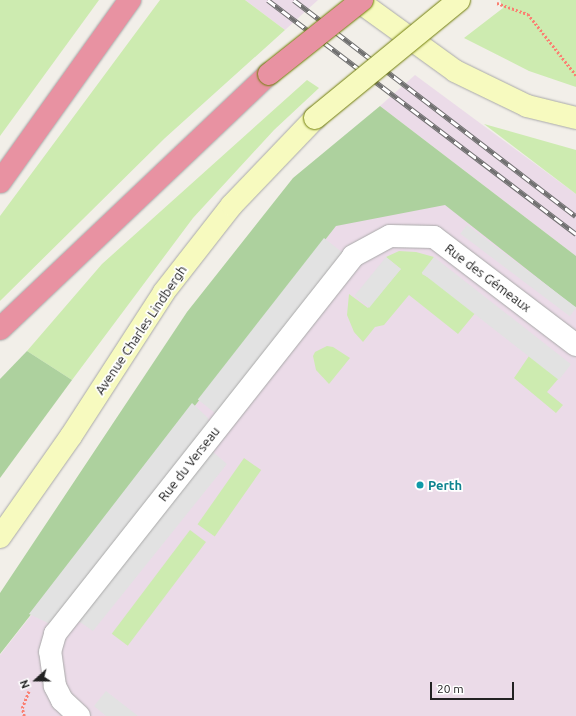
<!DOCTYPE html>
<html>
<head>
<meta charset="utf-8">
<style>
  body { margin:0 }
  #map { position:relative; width:576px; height:716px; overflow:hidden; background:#f2efe9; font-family:Ubuntu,sans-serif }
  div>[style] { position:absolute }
  .industrial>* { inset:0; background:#ebdbe8 }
  .grass>* { inset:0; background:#cdebb0; transform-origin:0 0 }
  .forest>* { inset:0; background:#add19e }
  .parking>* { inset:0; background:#e2e2e2; transform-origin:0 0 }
  .path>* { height:2.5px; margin-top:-1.25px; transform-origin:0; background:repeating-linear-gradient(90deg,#fa8072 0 2px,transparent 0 4px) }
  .roads { filter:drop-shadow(0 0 1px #a9a9a9) drop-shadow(0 0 1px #a9a9a9) }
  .minor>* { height:22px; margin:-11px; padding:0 11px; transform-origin:11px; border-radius:11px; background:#fff }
  .secondary>* { height:22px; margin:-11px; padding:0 11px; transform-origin:11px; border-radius:11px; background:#f7fabf }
  .motorway>* { height:22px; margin:-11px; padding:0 11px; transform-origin:11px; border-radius:11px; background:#e892a2 }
  .rail>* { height:4.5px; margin-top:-2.25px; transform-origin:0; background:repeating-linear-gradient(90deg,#fff 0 9px,#707070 0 18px); box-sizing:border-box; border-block:1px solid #707070 }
  .bridges { filter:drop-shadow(0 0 1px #707d05) drop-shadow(0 0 1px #707d05) }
  .secondary-bridge>* { height:22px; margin:-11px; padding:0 11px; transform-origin:11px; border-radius:11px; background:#f7fabf }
  .motorway-bridge>* { height:22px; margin:-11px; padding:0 11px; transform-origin:11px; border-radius:11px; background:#e892a2 }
  .dots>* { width:11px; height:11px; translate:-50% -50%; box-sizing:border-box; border:2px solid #fff; border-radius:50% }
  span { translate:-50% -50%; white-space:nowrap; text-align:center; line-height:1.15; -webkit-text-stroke:3.5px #fff; paint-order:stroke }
  .street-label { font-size:13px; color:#222 }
  .culture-label { font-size:13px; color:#0d838f; font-weight:700 }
  .left { translate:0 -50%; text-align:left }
  .north { position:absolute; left:16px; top:660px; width:40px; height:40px; -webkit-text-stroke:3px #fff; paint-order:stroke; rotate:249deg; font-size:11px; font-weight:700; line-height:16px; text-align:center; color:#222 }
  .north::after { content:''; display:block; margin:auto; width:14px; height:18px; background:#222; clip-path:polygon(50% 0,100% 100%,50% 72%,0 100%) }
  .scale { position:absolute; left:430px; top:682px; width:84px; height:18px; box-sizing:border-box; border:2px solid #222; border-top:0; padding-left:5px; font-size:12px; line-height:14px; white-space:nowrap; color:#222; -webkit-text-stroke:3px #fff; paint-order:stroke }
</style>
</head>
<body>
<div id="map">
  <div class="industrial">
    <i style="clip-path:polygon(245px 0,318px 0,285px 30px)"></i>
    <i style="clip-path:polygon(415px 75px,576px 194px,576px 256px,380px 106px)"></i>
    <i style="clip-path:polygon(403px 140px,576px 279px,576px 716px,0 716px,0 655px)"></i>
  </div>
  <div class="grass">
    <i style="clip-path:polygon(0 0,99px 0,0 136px)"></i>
    <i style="clip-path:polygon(160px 0,245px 0,285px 30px,165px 138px,0 301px,0 216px)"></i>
    <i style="clip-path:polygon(500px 0,576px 0,576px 87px,529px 71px,464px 38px,503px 8px)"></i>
    <i style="clip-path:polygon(307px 80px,319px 88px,274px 130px,193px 218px,72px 380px,27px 351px,102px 264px)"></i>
    <i style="clip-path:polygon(484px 124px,576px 150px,576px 194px)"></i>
    <i style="clip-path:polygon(399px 251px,416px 252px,434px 257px,422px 274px,481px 306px,458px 334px,409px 295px,384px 325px,375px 327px,363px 342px,354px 332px,347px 315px,349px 294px,368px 308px,401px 269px,386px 257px)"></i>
    <i style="clip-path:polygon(327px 346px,333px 347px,350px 358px,329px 384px,316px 370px,313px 356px,315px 352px)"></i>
    <i style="clip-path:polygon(529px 356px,559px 378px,547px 392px,563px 405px,556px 413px,514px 378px)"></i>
    <i style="left:244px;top:458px;width:21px;height:81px;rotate:35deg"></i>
    <i style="left:190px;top:530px;width:20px;height:130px;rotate:37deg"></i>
  </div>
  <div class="forest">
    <i style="clip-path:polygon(380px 106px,576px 256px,576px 308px,445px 205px,336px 226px,0 654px,0 593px,187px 312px,293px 178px)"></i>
    <i style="clip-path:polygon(27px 351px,72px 380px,0 478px,0 379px)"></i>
  </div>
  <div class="parking">
    <i style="left:467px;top:225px;width:137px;height:11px;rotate:37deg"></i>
    <i style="left:324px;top:238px;width:23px;height:205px;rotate:38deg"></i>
    <i style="left:386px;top:257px;width:19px;height:50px;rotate:39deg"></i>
    <i style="left:434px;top:257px;width:174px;height:20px;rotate:38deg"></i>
    <i style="clip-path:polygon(192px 403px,208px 418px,212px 451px,227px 464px,93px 631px,77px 620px,48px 623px,29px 614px)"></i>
    <i style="clip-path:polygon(106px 691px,138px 716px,106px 716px,94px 706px)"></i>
  </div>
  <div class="path">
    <i style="left:497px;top:3px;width:33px;rotate:20deg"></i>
    <i style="left:528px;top:14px;width:78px;rotate:51.8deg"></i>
    <i style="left:24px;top:716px;width:8px;rotate:-104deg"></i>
    <i style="left:22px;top:708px;width:18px;rotate:-68deg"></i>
  </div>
  <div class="roads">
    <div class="minor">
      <i style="left:79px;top:716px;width:23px;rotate:-137deg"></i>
      <i style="left:62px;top:700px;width:16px;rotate:-117deg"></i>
      <i style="left:55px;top:686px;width:34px;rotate:-98deg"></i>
      <i style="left:50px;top:652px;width:19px;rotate:-74deg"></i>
      <i style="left:55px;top:634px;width:481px;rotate:-51.7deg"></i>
      <i style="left:353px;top:256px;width:42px;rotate:-28.4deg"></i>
      <i style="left:390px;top:236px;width:44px;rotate:1.3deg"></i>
      <i style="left:434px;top:237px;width:178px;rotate:37.3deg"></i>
    </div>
    <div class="secondary">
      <i style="left:357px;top:0;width:121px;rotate:35.9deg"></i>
      <i style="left:455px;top:71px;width:80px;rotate:25.9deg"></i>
      <i style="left:527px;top:106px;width:50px;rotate:13.8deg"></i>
      <i style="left:0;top:537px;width:123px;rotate:-54.9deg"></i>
      <i style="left:71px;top:436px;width:171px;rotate:-57.1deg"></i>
      <i style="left:164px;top:292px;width:110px;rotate:-52deg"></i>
      <i style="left:232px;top:205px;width:120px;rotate:-46.3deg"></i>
    </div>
    <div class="motorway">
      <i style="left:0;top:182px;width:224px;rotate:-54.5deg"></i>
      <i style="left:0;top:329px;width:371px;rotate:-43.5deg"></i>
    </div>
  </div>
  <div class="rail">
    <i style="left:268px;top:0;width:387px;rotate:37.2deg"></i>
    <i style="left:294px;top:0;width:355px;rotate:37.5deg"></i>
  </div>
  <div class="bridges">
    <div class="secondary-bridge">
      <i style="left:315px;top:118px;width:186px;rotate:-39.3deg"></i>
    </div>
    <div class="motorway-bridge">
      <i style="left:269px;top:74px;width:119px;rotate:-38.5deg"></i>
    </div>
  </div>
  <div class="dots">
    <i style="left:420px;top:485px;background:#0f9aa8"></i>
  </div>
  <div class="street-label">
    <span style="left:488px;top:278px;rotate:37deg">Rue des Gémeaux</span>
    <span style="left:141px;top:330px;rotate:-56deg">Avenue Charles Lindbergh</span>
    <span style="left:189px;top:464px;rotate:-52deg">Rue du Verseau</span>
  </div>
  <div class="culture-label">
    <span class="left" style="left:428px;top:485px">Perth</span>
  </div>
  <div class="north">N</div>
  <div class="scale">20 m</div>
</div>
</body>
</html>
